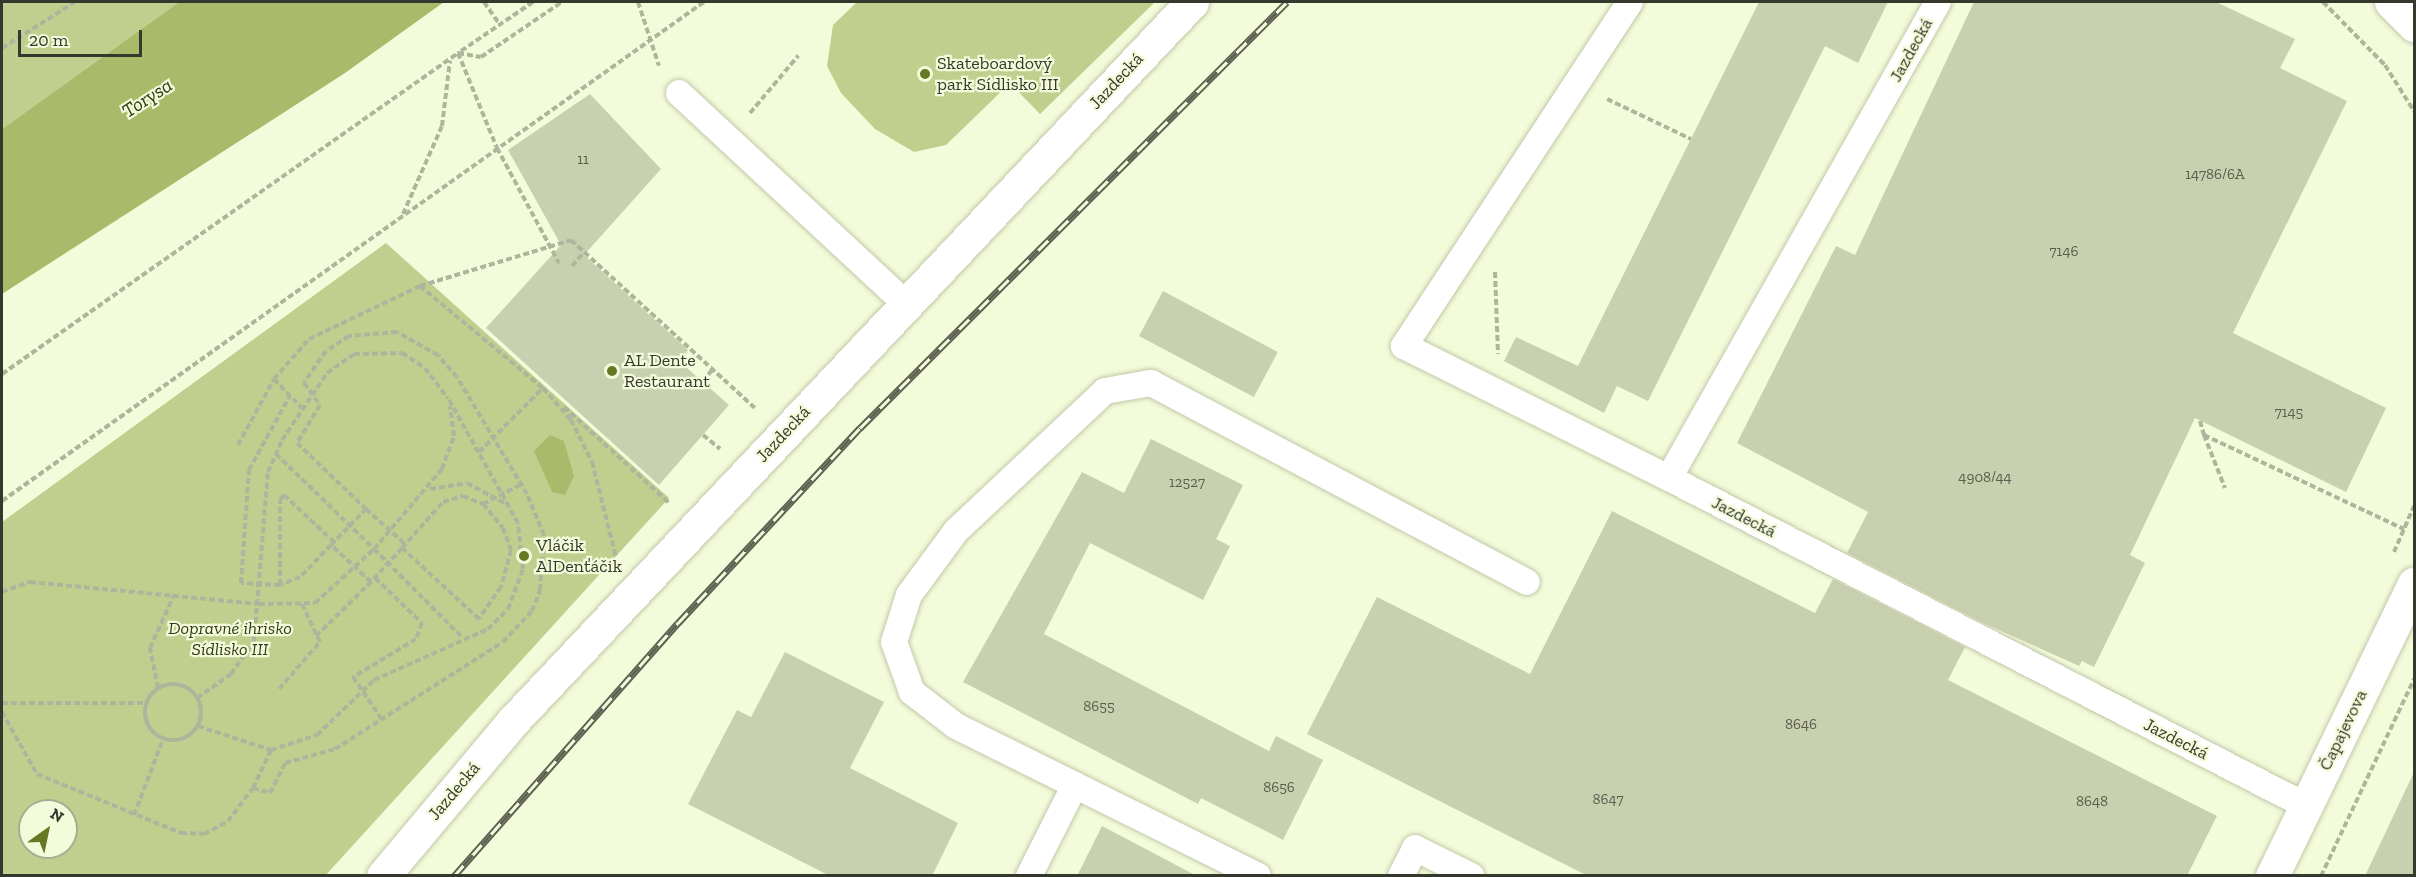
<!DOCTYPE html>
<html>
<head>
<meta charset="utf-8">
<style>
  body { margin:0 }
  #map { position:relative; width:2416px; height:877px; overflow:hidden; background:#f3fbda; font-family:"Zilla Slab",serif }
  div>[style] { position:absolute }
  .green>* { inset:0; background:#c0ce8e }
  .water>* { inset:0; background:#aaba6a }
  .building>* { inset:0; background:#c8d0b0; transform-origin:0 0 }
  .path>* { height:4px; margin-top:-2px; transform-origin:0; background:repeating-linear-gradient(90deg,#afb59c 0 6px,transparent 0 9px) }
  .path>.ring { margin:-2px; padding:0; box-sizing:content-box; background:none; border:4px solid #afb59c; border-radius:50% }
  .roads { filter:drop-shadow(0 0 2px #c1c9a9) drop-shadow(0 0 2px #c1c9a9) }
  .service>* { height:26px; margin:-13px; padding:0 13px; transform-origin:13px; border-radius:13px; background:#fff }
  .minor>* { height:33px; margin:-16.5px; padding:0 16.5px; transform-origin:16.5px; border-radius:16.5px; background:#fff }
  .rail>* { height:7px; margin-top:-3.5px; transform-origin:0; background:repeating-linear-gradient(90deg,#f3fbda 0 14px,#5e6252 0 28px); box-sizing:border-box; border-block:2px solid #5e6252 }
  .dots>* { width:16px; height:16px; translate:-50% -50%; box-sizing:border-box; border:3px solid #f3fbda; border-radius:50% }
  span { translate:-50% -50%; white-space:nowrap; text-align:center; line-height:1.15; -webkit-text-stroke:4.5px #f3fbda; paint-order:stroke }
  .number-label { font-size:15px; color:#5a5e4d }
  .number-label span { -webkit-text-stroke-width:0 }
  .street-label { font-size:18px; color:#35382c }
  .poi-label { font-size:18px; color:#35382c }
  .left { translate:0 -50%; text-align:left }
  .park-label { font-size:18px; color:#353b19; font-style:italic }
  .water-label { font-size:20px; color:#323916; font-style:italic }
  .frame { position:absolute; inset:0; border:3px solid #35382c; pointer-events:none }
  .north { position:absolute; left:18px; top:799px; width:60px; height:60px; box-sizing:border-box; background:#f3fbda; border:2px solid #a7ad94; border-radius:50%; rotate:33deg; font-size:16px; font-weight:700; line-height:24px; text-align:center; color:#35382c }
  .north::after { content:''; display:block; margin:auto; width:21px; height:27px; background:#687723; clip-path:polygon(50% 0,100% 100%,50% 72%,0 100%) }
  .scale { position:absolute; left:18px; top:30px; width:124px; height:27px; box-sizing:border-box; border:3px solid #35382c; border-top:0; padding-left:8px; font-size:18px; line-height:21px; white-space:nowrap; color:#35382c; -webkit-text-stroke:4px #f3fbda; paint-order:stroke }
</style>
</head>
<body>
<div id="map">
  <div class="green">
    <i style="clip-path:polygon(2px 2px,179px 2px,2px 129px)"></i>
    <i style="clip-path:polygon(857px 2px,1155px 2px,1040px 114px,1010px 83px,946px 145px,914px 152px,875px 129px,841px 93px,827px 66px,833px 25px)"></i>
    <i style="clip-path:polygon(evenodd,386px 243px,669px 498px,325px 876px,2px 875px,2px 522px,386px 243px,30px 811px,66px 811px,66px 847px,30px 847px,30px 811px)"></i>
  </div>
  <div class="water">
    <i style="clip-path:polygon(179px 2px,444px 2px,345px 73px,2px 294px,2px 129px)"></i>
    <i style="clip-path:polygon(550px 435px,564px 441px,574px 476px,565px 495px,552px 492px,534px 451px)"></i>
  </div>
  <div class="building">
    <i style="clip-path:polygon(1759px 2px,1888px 2px,1858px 63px,1825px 46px,1648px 401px,1617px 386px,1604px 413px,1504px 361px,1516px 337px,1578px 366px)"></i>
    <i style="clip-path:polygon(1974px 2px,2216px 2px,2295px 39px,2280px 68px,2347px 101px,2233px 333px,2386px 408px,2346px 492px,2195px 418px,2130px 555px,2145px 563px,2094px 667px,2082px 661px,2079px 666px,1979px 621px,1847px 553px,1868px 512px,1737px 443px,1836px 246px,1855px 255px)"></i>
    <i style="clip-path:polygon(590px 94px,661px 169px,584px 255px,688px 350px,679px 361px,729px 405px,659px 485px,486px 328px,561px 245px,508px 150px)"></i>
    <i style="left:1163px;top:291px;width:130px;height:51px;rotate:28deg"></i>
    <i style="clip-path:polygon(1151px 439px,1243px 485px,1216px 539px,1230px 546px,1203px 600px,1090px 543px,1044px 634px,1269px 751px,1276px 736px,1323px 760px,1283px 840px,1201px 798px,1198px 804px,963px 682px,1082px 472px,1124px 493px)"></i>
    <i style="clip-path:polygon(1612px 511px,1815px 613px,1833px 579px,1965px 647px,1948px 680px,2217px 816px,2187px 876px,1588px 876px,1307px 734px,1377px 597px,1530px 674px)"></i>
    <i style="clip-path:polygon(785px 652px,884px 702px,850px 768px,958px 823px,932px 876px,830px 876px,688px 804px,737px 710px,751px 717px)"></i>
    <i style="clip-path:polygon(2415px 770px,2415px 876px,2365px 876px)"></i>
    <i style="clip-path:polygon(1102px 826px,1197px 876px,1077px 876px)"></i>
  </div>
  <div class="path">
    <i style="left:484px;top:2px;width:28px;rotate:55deg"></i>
    <i style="left:533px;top:2px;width:91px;rotate:145.8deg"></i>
    <i style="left:458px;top:53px;width:103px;rotate:67.7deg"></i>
    <i style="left:497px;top:148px;width:131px;rotate:61.7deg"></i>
    <i style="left:638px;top:2px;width:67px;rotate:71.8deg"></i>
    <i style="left:2323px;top:2px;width:88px;rotate:45.5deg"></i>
    <i style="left:2385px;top:65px;width:54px;rotate:57.8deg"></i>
    <i style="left:2px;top:48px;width:86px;rotate:-32.2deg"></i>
    <i style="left:1607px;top:99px;width:93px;rotate:25.5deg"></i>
    <i style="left:750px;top:113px;width:75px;rotate:-49.9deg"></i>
    <i style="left:403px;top:214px;width:96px;rotate:-66.1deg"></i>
    <i style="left:442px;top:126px;width:66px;rotate:-83.1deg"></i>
    <i style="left:572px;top:266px;width:18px;rotate:-49deg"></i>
    <i style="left:1495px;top:272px;width:82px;rotate:87.9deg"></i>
    <i style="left:420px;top:286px;width:158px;rotate:-16.9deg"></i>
    <i style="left:571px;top:240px;width:249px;rotate:42.4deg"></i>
    <i style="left:2px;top:374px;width:558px;rotate:-35.14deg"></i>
    <i style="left:458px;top:53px;width:23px;rotate:10deg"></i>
    <i style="left:481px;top:57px;width:98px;rotate:-34.2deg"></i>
    <i style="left:274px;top:379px;width:40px;rotate:46deg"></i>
    <i style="left:702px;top:381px;width:16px;rotate:-47deg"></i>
    <i style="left:564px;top:407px;width:142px;rotate:42.4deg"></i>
    <i style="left:2200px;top:421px;width:15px;rotate:74deg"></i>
    <i style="left:2204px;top:435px;width:221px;rotate:25.2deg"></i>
    <i style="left:703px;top:435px;width:22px;rotate:39deg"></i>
    <i style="left:2204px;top:435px;width:57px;rotate:68.4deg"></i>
    <i style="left:238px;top:445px;width:75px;rotate:-61.4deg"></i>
    <i style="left:274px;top:379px;width:53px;rotate:-48.8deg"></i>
    <i style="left:309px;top:339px;width:123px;rotate:-25.5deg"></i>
    <i style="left:420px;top:286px;width:160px;rotate:39.7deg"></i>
    <i style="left:479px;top:452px;width:91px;rotate:-45deg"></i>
    <i style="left:543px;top:388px;width:43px;rotate:48.8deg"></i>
    <i style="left:571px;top:420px;width:47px;rotate:63.4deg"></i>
    <i style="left:592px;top:462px;width:98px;rotate:75.8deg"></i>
    <i style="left:276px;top:454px;width:136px;rotate:44.1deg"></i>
    <i style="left:374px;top:549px;width:105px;rotate:-49.6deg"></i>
    <i style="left:442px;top:469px;width:35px;rotate:-70deg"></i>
    <i style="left:454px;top:436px;width:30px;rotate:-98deg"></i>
    <i style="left:430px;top:489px;width:37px;rotate:-9deg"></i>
    <i style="left:467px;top:483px;width:47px;rotate:28.2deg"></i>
    <i style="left:2px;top:501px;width:861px;rotate:-35.41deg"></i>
    <i style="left:483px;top:504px;width:31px;rotate:50deg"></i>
    <i style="left:503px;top:528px;width:23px;rotate:70deg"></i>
    <i style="left:511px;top:550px;width:38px;rotate:105deg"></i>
    <i style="left:501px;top:587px;width:39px;rotate:125deg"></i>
    <i style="left:479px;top:619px;width:105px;rotate:-137.3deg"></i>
    <i style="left:402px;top:548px;width:62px;rotate:-48.3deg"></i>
    <i style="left:443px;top:502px;width:21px;rotate:-17deg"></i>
    <i style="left:463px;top:496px;width:22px;rotate:22deg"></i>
    <i style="left:483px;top:504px;width:44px;rotate:-27.1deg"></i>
    <i style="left:331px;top:545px;width:45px;rotate:134.1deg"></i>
    <i style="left:300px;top:577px;width:22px;rotate:158deg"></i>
    <i style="left:280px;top:585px;width:85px;rotate:-90deg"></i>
    <i style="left:280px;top:500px;width:6px;rotate:-51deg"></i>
    <i style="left:284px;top:495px;width:69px;rotate:43.2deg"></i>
    <i style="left:402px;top:548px;width:46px;rotate:132.4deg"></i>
    <i style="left:371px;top:582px;width:54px;rotate:-137.2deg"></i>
    <i style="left:331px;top:545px;width:50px;rotate:-45.8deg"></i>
    <i style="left:366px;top:509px;width:52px;rotate:41.9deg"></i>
    <i style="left:2394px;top:552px;width:50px;rotate:-66.5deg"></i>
    <i style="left:375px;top:578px;width:65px;rotate:43.8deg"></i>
    <i style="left:422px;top:623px;width:17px;rotate:111deg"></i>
    <i style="left:416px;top:639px;width:74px;rotate:148.9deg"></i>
    <i style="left:353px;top:677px;width:50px;rotate:55.7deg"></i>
    <i style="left:280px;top:585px;width:39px;rotate:-177deg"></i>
    <i style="left:241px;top:583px;width:113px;rotate:-86deg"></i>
    <i style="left:249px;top:470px;width:85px;rotate:-61.3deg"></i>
    <i style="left:2px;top:592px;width:30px;rotate:-20deg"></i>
    <i style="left:30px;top:582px;width:230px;rotate:5.5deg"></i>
    <i style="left:259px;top:604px;width:56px;rotate:-1deg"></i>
    <i style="left:315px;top:603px;width:80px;rotate:-42.5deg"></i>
    <i style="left:374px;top:549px;width:126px;rotate:45deg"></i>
    <i style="left:316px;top:636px;width:77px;rotate:-44.5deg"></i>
    <i class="ring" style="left:145px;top:684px;width:52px;height:52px"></i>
    <i style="left:158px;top:688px;width:41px;rotate:-101.3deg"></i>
    <i style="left:150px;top:648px;width:58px;rotate:-65.6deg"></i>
    <i style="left:279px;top:689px;width:62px;rotate:-48.9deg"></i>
    <i style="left:320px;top:642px;width:42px;rotate:-115.3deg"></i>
    <i style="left:197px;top:698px;width:42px;rotate:-35.2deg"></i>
    <i style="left:231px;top:674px;width:40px;rotate:-55.1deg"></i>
    <i style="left:254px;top:641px;width:170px;rotate:-85.3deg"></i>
    <i style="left:268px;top:472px;width:35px;rotate:-66deg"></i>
    <i style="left:282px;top:440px;width:81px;rotate:-56.1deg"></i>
    <i style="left:327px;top:373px;width:33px;rotate:-35deg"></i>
    <i style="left:354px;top:354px;width:48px;rotate:-1.2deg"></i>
    <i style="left:402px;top:353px;width:27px;rotate:33deg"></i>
    <i style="left:425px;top:368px;width:38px;rotate:53deg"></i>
    <i style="left:2px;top:703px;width:143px"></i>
    <i style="left:2px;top:712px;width:71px;rotate:60.6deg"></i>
    <i style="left:37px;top:774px;width:156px;rotate:22.3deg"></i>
    <i style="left:181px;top:833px;width:23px;rotate:2deg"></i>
    <i style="left:204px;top:834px;width:27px;rotate:-28deg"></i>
    <i style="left:228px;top:821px;width:41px;rotate:-52.9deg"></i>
    <i style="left:253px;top:788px;width:42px;rotate:-64.7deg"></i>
    <i style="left:271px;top:750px;width:48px;rotate:-18.1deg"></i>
    <i style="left:317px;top:735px;width:79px;rotate:-44deg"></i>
    <i style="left:374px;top:680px;width:125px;rotate:-24.1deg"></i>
    <i style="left:488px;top:629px;width:28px;rotate:-45deg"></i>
    <i style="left:508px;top:609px;width:43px;rotate:-69.4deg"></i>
    <i style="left:523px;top:569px;width:46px;rotate:-96.2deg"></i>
    <i style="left:518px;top:523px;width:143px;rotate:-119.2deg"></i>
    <i style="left:198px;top:726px;width:77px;rotate:18.2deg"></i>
    <i style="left:253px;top:788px;width:18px;rotate:16deg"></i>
    <i style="left:270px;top:793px;width:34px;rotate:-63deg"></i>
    <i style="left:285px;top:763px;width:52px;rotate:-15.6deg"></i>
    <i style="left:335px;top:749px;width:199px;rotate:-32.5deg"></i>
    <i style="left:503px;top:642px;width:42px;rotate:-46.9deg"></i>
    <i style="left:532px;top:611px;width:22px;rotate:-69deg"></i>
    <i style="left:540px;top:590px;width:55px;rotate:-85.8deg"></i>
    <i style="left:544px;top:535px;width:44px;rotate:-112.5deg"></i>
    <i style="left:527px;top:494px;width:136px;rotate:-120.9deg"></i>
    <i style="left:457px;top:377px;width:29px;rotate:-131deg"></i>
    <i style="left:438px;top:355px;width:47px;rotate:-150.7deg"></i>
    <i style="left:397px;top:332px;width:48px;rotate:175.2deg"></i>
    <i style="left:349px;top:336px;width:27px;rotate:147deg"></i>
    <i style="left:326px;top:351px;width:39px;rotate:125deg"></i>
    <i style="left:304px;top:383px;width:27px;rotate:54deg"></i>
    <i style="left:320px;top:405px;width:44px;rotate:121.2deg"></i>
    <i style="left:297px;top:443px;width:95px;rotate:43.7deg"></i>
    <i style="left:134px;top:815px;width:81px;rotate:-69.1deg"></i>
    <i style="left:2321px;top:876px;width:218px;rotate:-64.7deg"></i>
  </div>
  <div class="roads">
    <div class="service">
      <i style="left:1630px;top:2px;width:412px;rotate:123.3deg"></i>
      <i style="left:1404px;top:346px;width:296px;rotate:26.5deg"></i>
      <i style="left:1938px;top:2px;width:547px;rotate:119.47deg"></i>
      <i style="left:1669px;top:478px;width:716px;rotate:27.24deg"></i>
      <i style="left:679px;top:93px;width:310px;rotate:42.9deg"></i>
      <i style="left:1029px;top:876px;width:102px;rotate:-63.2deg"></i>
      <i style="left:1258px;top:876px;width:337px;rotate:-153.6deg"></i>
      <i style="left:956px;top:726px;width:56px;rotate:-142.3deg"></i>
      <i style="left:912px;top:692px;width:53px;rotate:-109.8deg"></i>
      <i style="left:894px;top:642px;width:49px;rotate:-72.3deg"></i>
      <i style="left:909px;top:595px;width:79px;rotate:-53.7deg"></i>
      <i style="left:956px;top:531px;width:204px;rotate:-43.2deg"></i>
      <i style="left:1105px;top:391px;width:47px;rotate:-9.9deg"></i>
      <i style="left:1151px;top:383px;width:425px;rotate:27.9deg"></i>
      <i style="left:1401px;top:876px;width:31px;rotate:-63deg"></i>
      <i style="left:1415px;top:848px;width:63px;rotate:26.6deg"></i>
    </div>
    <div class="minor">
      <i style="left:2391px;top:2px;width:33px;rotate:45deg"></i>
      <i style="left:383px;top:876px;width:202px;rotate:-50deg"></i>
      <i style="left:513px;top:721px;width:989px;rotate:-46.64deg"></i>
      <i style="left:2272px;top:876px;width:325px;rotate:-64.1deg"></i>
    </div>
  </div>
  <div class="rail">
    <i style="left:454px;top:876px;width:338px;rotate:-48.5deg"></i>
    <i style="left:678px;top:623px;width:267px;rotate:-47deg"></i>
    <i style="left:860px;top:428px;width:603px;rotate:-44.93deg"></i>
  </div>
  <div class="dots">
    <i style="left:925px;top:74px;background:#687723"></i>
    <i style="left:612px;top:371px;background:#687723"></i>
    <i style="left:524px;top:556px;background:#687723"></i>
  </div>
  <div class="number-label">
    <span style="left:583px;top:160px">11</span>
    <span style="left:2215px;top:175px">14786/6A</span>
    <span style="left:2064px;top:252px">7146</span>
    <span style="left:2289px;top:413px">7145</span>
    <span style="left:1985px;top:478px">4908/44</span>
    <span style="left:1187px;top:483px">12527</span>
    <span style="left:1099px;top:707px">8655</span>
    <span style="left:1801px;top:725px">8646</span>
    <span style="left:1279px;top:788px">8656</span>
    <span style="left:1608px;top:800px">8647</span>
    <span style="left:2092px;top:802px">8648</span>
  </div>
  <div class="street-label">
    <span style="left:1911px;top:50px;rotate:-61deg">Jazdecká</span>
    <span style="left:1116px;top:81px;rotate:-47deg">Jazdecká</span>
    <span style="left:783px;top:434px;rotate:-47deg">Jazdecká</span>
    <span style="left:1744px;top:517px;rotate:27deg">Jazdecká</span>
    <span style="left:2343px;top:730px;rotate:-64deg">Čapajevova</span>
    <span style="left:2176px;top:739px;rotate:27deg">Jazdecká</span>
    <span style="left:454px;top:791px;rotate:-50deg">Jazdecká</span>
  </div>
  <div class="poi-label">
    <span class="left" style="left:937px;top:74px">Skateboardový<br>park Sídlisko III</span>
    <span class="left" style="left:624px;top:371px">AL Dente<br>Restaurant</span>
    <span class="left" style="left:536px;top:556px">Vláčik<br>AlDenťáčik</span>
  </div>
  <div class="park-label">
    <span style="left:230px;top:639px">Dopravné ihrisko<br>Sídlisko III</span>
  </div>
  <div class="water-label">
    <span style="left:147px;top:98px;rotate:-33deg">Torysa</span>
  </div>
  <div class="frame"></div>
  <div class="north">N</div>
  <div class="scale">20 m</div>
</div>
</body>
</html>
